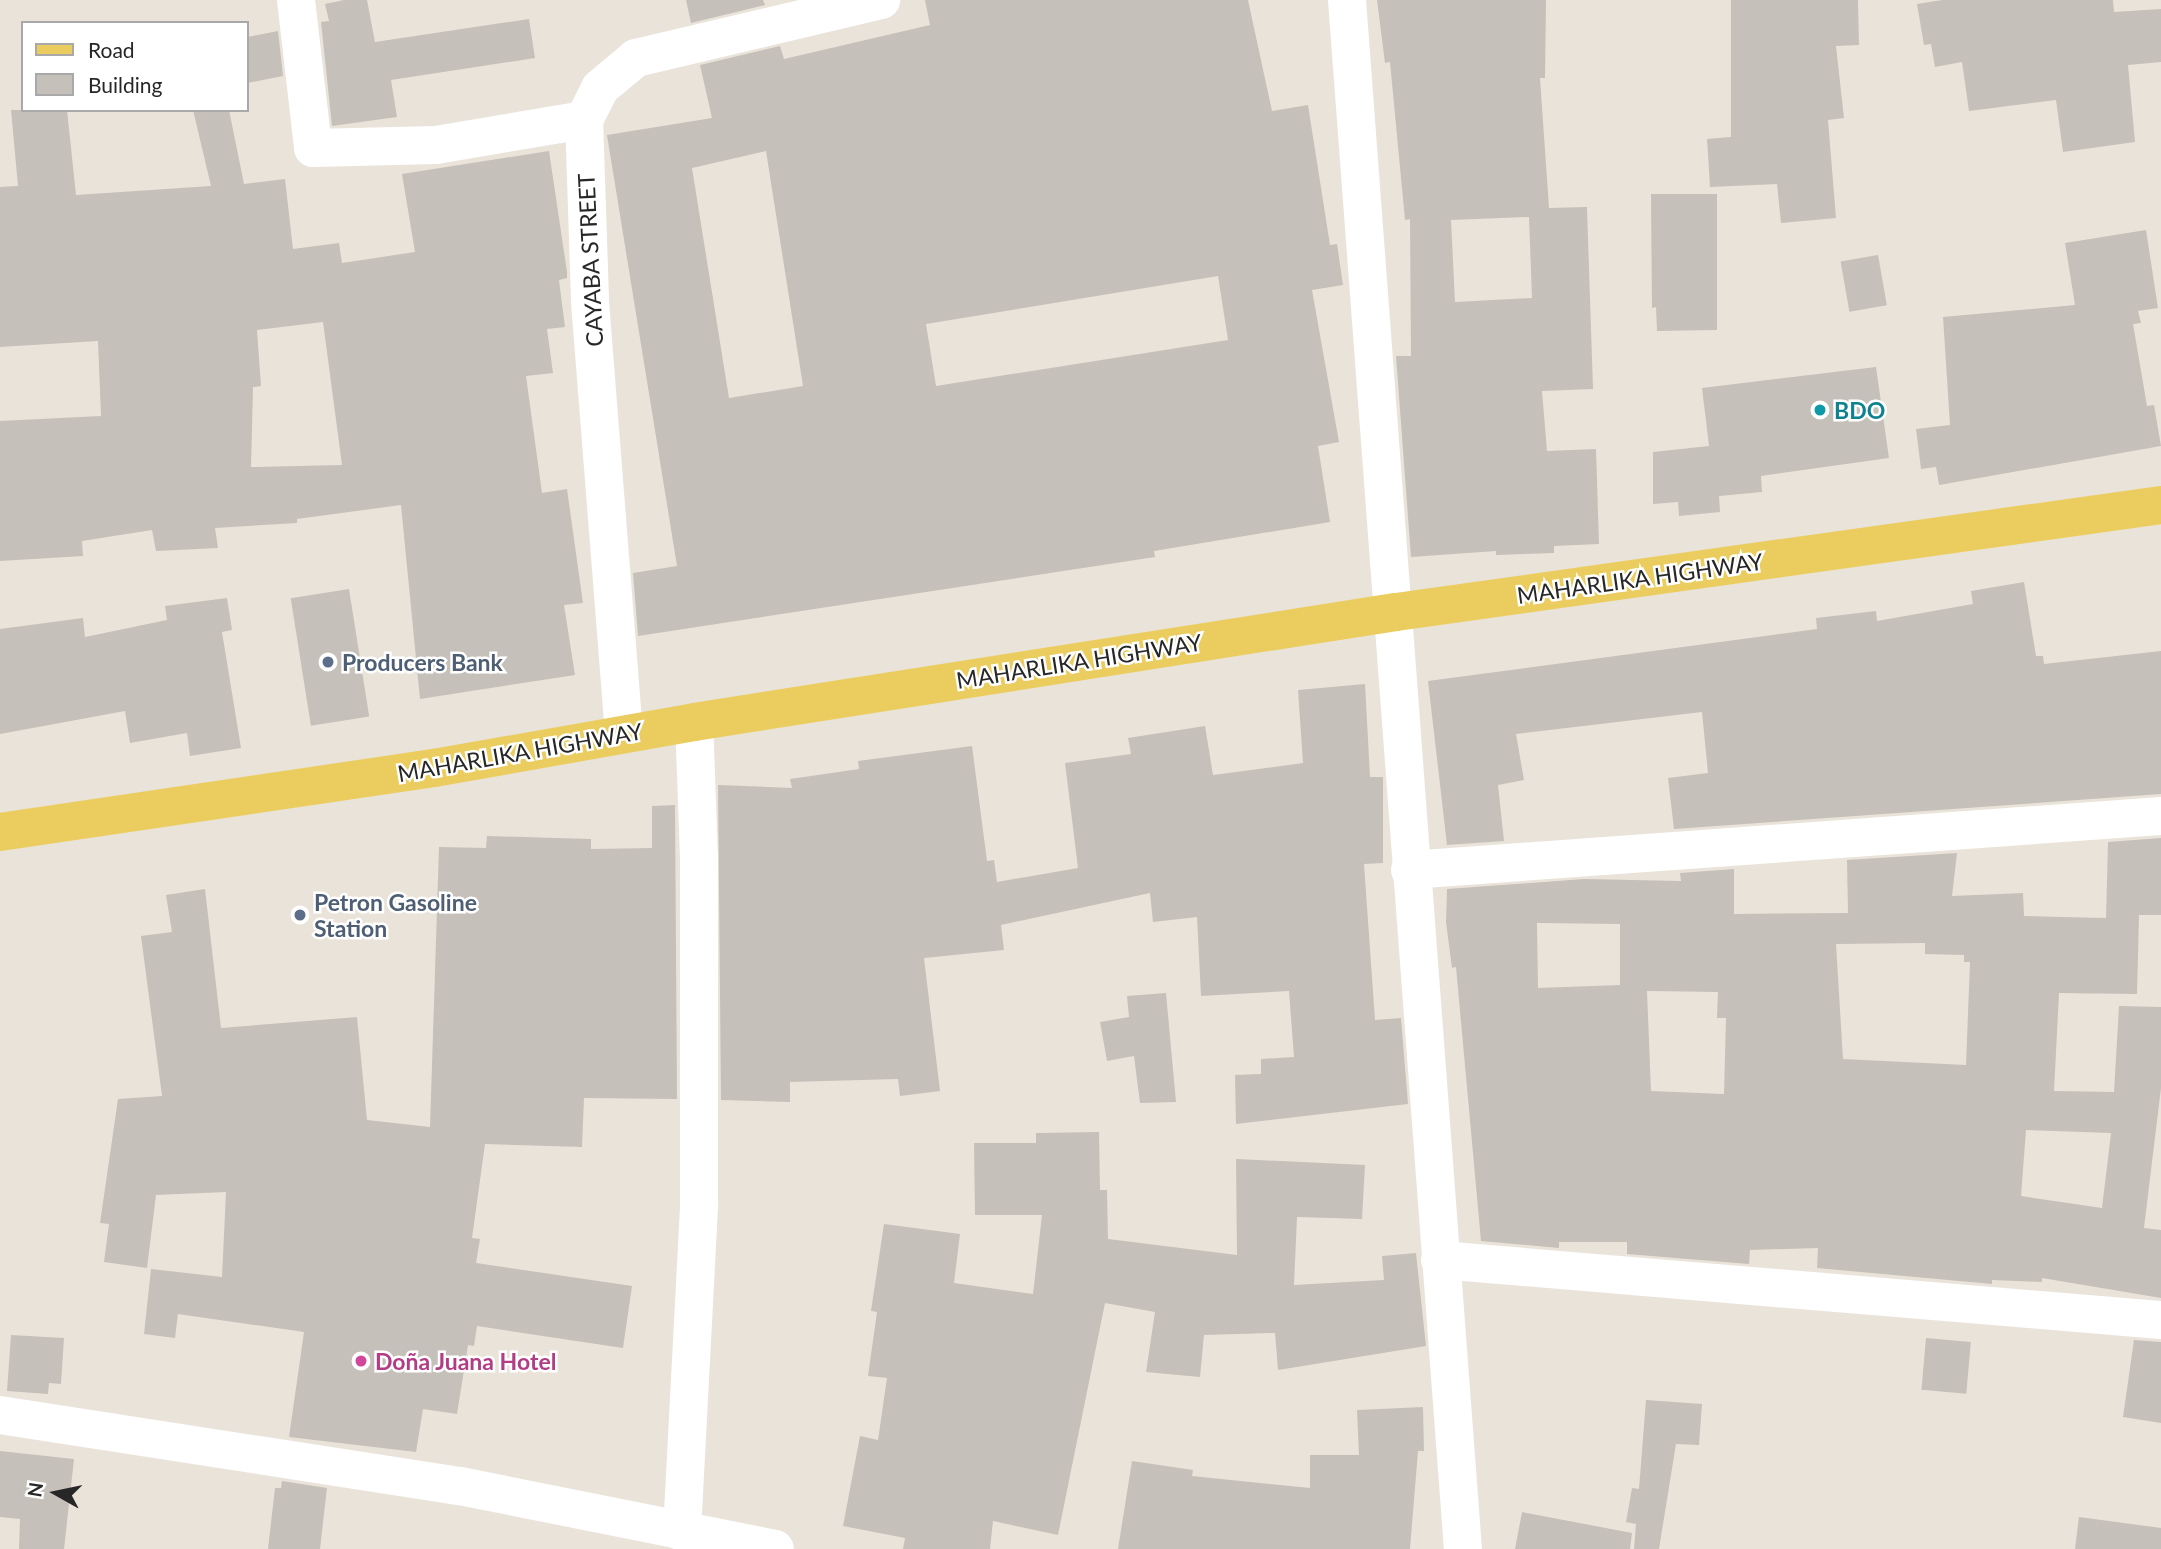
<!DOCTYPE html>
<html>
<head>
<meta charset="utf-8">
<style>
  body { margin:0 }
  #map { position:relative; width:2161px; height:1549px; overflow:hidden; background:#eae3d9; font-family:Lato,sans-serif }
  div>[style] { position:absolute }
  .building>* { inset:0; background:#c5c0b9; transform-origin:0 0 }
  .minor>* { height:38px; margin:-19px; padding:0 19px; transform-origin:19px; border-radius:19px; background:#fff }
  .tertiary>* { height:38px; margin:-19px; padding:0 19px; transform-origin:19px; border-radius:19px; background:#fff }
  .primary>* { height:38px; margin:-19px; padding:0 19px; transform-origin:19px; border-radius:19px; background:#eacd5e }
  .dots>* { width:19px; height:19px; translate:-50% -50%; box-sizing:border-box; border:4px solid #fff; border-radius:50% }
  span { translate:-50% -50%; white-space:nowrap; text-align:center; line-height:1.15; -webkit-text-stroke:5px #fff; paint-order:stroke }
  .street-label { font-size:23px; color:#272727 }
  .culture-label { font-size:23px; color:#0d838f; font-weight:700 }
  .left { translate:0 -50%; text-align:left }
  .service-label { font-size:23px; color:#4e5e75; font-weight:700 }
  .hotel-label { font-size:23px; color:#b23c85; font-weight:700 }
  .legend { position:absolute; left:21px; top:21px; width:228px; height:91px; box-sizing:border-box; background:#fff; border:2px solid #a9a9a9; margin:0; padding:9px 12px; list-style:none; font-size:21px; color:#272727 }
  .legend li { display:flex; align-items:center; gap:14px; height:35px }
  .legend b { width:35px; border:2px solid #a9a9a9 }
  .north { position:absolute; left:21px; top:1458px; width:70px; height:70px; -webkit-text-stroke:5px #fff; paint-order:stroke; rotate:279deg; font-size:19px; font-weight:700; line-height:28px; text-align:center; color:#272727 }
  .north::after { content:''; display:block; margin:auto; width:24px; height:32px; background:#272727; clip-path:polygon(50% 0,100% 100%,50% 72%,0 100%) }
</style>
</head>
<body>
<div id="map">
  <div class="building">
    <i style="clip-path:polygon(344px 0,367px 0,375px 42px,529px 19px,535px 58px,391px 80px,397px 117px,332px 126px,321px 22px,329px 21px,325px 4px)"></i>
    <i style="clip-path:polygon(686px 0,763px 0,765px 5px,691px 23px)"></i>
    <i style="clip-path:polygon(evenodd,925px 0,1248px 0,1272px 111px,1308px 105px,1330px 245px,1337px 244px,1343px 285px,1312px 290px,1339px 442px,1318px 446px,1330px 522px,1154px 551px,1155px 557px,638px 636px,633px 573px,677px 566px,607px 135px,712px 118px,700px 65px,780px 46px,784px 59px,930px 25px,925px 0,766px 151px,803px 386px,729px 398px,692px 168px,766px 151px,925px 0,1218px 276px,1228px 340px,936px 386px,926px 324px,1218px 276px)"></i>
    <i style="clip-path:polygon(evenodd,1377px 0,1546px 0,1545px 78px,1540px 78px,1549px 208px,1587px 207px,1593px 389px,1542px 391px,1547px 451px,1596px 449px,1599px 544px,1554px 546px,1554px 553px,1496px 555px,1496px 551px,1411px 557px,1396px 356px,1411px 356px,1410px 219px,1405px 220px,1390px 62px,1385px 63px,1377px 0,1529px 217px,1532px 298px,1455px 302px,1451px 220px,1529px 217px)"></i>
    <i style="clip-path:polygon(1731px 0,1858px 0,1859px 45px,1836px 46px,1844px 118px,1828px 120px,1836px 218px,1781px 223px,1777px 184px,1710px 187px,1707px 139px,1731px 137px)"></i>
    <i style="clip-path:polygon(1942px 0,2113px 0,2114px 12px,2161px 9px,2161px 62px,2128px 65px,2135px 142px,2063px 152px,2056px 100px,1969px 111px,1962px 62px,1935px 67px,1931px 44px,1924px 45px,1917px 4px)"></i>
    <i style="clip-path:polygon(278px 31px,283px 76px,247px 83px,247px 37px)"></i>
    <i style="clip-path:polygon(evenodd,11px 110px,67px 110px,76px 195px,211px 186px,193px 110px,229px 110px,244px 184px,285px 179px,293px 249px,339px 243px,342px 263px,415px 252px,402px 174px,549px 151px,567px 272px,567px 278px,559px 280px,565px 327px,547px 329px,553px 373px,526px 376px,542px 493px,567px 489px,583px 603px,564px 605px,575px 675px,420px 699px,401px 505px,297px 519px,297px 523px,215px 528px,218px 548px,156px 551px,152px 530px,82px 541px,83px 556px,0 561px,0 421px,101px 416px,98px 341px,0 347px,0 187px,18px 186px,11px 110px,323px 322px,342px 465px,251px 467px,253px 387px,261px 386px,257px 330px,323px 322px)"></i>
    <i style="clip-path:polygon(1651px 194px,1717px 194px,1717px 330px,1657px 331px,1656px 307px,1652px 308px)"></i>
    <i style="clip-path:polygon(2146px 230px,2158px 308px,2138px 311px,2141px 323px,2133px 324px,2147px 406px,2154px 405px,2161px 446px,1939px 485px,1936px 467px,1921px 469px,1916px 429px,1950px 425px,1943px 317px,2075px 305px,2065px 243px)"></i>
    <i style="left:1878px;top:255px;width:51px;height:38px;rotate:80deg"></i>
    <i style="clip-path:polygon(1876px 367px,1889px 458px,1761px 476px,1762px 492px,1719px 496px,1720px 512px,1679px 516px,1678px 502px,1653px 504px,1653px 452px,1709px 446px,1702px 388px)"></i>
    <i style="clip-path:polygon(2024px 582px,2036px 656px,2043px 656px,2044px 664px,2161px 651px,2161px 794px,1674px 829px,1668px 778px,1708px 773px,1702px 712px,1516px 734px,1524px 780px,1498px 785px,1504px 841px,1447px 845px,1428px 681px,1817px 629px,1816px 618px,1876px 611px,1877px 621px,1973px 604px,1971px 591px)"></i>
    <i style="left:349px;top:589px;width:129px;height:59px;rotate:81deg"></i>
    <i style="clip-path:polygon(227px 598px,232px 630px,222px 632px,241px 748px,190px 756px,187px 733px,130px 743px,125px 711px,0 734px,0 629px,83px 618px,85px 637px,167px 620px,165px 606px)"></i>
    <i style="clip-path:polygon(1365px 684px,1370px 777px,1383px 777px,1383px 863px,1364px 864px,1375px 1020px,1401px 1018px,1408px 1104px,1236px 1124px,1235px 1075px,1261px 1074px,1261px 1059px,1294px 1057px,1289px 991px,1201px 996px,1197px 917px,1153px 922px,1150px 893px,1001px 925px,1004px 950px,924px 958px,940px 1091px,900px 1096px,898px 1079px,790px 1082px,790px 1102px,721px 1100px,718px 785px,792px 788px,790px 779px,859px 769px,858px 761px,972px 746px,987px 861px,994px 860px,997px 882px,1078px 868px,1065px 763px,1131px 754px,1128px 738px,1205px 726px,1213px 775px,1303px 763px,1298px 690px)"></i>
    <i style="clip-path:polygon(675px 805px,677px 1099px,584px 1098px,582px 1147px,485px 1144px,472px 1238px,480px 1239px,476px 1263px,632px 1286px,623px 1348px,477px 1326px,474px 1346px,468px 1345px,457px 1414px,423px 1409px,416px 1452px,289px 1437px,304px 1332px,178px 1314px,175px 1338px,144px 1334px,151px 1269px,222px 1277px,226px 1192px,156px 1195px,147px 1268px,104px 1262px,109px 1224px,100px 1223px,118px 1099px,162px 1096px,141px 936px,172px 932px,166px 895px,205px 889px,221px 1028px,357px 1017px,367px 1120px,430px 1127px,439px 847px,486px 848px,487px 836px,591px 839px,591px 849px,652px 848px,652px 806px)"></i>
    <i style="clip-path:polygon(evenodd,2161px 838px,2161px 915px,2139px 915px,2137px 994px,2059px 993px,2054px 1091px,2114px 1092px,2119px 1006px,2161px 1007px,2161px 1088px,2144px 1228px,2161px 1230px,2161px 1298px,2042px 1278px,2042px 1282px,1992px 1280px,1992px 1284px,1817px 1268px,1818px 1248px,1750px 1250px,1749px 1264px,1627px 1254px,1627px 1242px,1559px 1242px,1559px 1248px,1481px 1241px,1456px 967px,1452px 968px,1446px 922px,1447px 889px,1584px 879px,1681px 881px,1680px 873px,1734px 869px,1734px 914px,1848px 913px,1847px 860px,1957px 853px,1952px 896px,2023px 893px,2024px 916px,2106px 918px,2108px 842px,2161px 838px,1537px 923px,1620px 924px,1620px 985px,1538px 988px,1537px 923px,2161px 838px,1925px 943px,1925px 954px,1964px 955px,1964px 962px,1970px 962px,1966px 1065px,1843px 1059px,1836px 944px,1925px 943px,2161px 838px,1647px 991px,1718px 992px,1717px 1018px,1726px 1018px,1724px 1094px,1651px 1091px,1647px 991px,2161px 838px,2026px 1130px,2111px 1133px,2102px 1208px,2021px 1196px,2026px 1130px)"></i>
    <i style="clip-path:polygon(1166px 993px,1176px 1102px,1140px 1103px,1134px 1056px,1107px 1061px,1100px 1022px,1129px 1017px,1127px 996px)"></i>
    <i style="clip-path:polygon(1099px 1132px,1100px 1190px,1107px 1190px,1108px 1239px,1237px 1255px,1236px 1159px,1365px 1165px,1362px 1219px,1297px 1217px,1294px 1285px,1384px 1280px,1382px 1256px,1416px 1253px,1426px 1346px,1278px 1370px,1275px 1333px,1204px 1335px,1200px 1377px,1146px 1372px,1155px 1312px,1105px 1303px,1058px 1535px,993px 1521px,990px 1549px,903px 1549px,905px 1538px,843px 1526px,860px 1436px,878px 1440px,887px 1378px,868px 1376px,877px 1312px,871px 1311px,884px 1224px,960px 1234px,954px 1283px,1033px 1294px,1042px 1215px,975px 1215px,974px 1143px,1036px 1143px,1036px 1133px)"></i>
    <i style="clip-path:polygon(11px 1335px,64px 1338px,61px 1384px,49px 1383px,48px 1394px,7px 1391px)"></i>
    <i style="left:1926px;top:1338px;width:45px;height:52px;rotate:5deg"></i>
    <i style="clip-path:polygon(2134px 1340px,2161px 1342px,2161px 1423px,2123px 1417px)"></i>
    <i style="clip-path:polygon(1646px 1400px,1702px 1404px,1699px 1445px,1676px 1444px,1659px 1549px,1634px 1549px,1636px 1524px,1626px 1522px,1632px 1488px,1639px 1489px)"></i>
    <i style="clip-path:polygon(1423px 1407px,1424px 1451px,1418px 1451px,1410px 1549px,1118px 1549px,1132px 1461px,1193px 1470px,1192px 1476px,1310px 1488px,1310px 1455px,1359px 1455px,1357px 1410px)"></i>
    <i style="clip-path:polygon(0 1451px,74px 1459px,64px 1549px,19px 1549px,20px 1519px,0 1517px)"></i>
    <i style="clip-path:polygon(282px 1481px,327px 1488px,320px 1549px,268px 1549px,275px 1488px,281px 1488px)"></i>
    <i style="clip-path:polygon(1522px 1512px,1632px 1533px,1630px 1549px,1515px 1549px)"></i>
    <i style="clip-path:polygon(2079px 1517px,2161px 1528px,2161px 1549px,2075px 1549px)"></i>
  </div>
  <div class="minor">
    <i style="left:296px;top:0;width:149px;rotate:83.4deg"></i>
    <i style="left:313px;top:148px;width:123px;rotate:-1.4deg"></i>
    <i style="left:436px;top:145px;width:150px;rotate:-9.6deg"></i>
    <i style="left:1347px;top:0;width:1553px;rotate:85.72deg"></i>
    <i style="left:624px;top:734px;width:436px;rotate:-94.5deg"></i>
    <i style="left:590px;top:299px;width:179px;rotate:-91.9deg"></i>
    <i style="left:584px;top:120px;width:36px;rotate:-63deg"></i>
    <i style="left:600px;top:88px;width:47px;rotate:-39.8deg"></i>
    <i style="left:636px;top:58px;width:252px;rotate:-13.3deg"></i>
    <i style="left:1410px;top:870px;width:753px;rotate:-4.11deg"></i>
    <i style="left:1440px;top:1260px;width:723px;rotate:4.76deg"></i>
    <i style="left:682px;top:1532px;width:329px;rotate:-87deg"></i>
    <i style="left:699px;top:1203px;width:346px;rotate:-90deg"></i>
    <i style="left:699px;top:857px;width:135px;rotate:-92.1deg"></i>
  </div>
  <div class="tertiary">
    <i style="left:0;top:1415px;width:465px;rotate:8.8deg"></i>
    <i style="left:460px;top:1486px;width:321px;rotate:11.3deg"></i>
  </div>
  <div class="primary">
    <i style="left:0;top:832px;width:439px;rotate:-8.4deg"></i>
    <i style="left:434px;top:768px;width:264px;rotate:-10deg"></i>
    <i style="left:694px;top:722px;width:711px;rotate:-8.91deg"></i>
    <i style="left:1396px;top:612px;width:772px;rotate:-7.96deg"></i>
  </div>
  <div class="dots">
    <i style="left:1820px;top:410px;background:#0f9aa8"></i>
    <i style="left:328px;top:662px;background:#5c6f8a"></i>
    <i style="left:300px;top:915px;background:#5c6f8a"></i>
    <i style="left:361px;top:1361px;background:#d1479c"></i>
  </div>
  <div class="street-label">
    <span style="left:590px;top:260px;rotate:-93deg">CAYABA STREET</span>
    <span style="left:1640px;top:578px;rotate:-8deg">MAHARLIKA HIGHWAY</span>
    <span style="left:1079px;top:661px;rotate:-9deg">MAHARLIKA HIGHWAY</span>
    <span style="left:520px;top:752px;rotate:-10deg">MAHARLIKA HIGHWAY</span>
  </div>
  <div class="culture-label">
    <span class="left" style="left:1834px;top:410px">BDO</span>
  </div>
  <div class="service-label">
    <span class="left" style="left:342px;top:662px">Producers Bank</span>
    <span class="left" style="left:314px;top:915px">Petron Gasoline<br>Station</span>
  </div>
  <div class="hotel-label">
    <span class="left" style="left:375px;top:1361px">Doña Juana Hotel</span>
  </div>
  <ul class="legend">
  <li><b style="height:9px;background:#eacd5e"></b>Road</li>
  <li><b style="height:19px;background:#c5c0b9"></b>Building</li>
  </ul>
  <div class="north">N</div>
</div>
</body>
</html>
